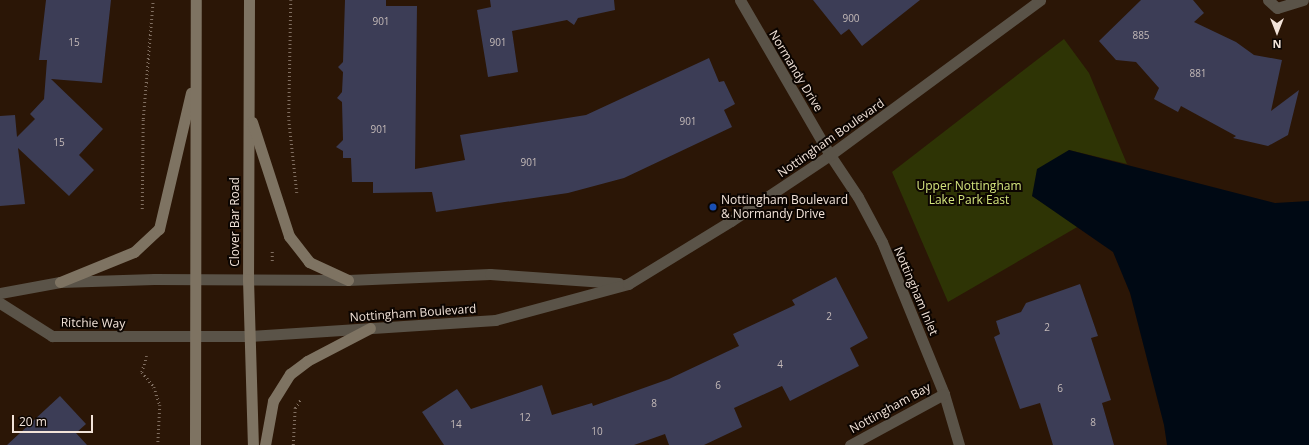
<!DOCTYPE html>
<html>
<head>
<meta charset="utf-8">
<style>
  body { margin:0 }
  #map { position:relative; width:1309px; height:445px; overflow:hidden; background:#2b1606; font-family:"Open Sans",sans-serif }
  div>[style] { position:absolute }
  .green>* { inset:0; background:#2e3405 }
  .water>* { inset:0; background:#000914 }
  .building>* { inset:0; background:#3c3d56 }
  .path>* { height:2.5px; margin-top:-1.25px; transform-origin:0; background:repeating-linear-gradient(90deg,#816f61 0 1px,transparent 0 4px) }
  .minor>* { height:11px; margin:-5.5px; padding:0 5.5px; transform-origin:5.5px; border-radius:5.5px; background:#5a5348 }
  .tertiary>* { height:11px; margin:-5.5px; padding:0 5.5px; transform-origin:5.5px; border-radius:5.5px; background:#5a5348 }
  .secondary>* { height:11px; margin:-5.5px; padding:0 5.5px; transform-origin:5.5px; border-radius:5.5px; background:#7e7362 }
  .dots>* { width:11px; height:11px; translate:-50% -50%; box-sizing:border-box; border:2px solid #0c0501; border-radius:50% }
  span { translate:-50% -50%; white-space:nowrap; text-align:center; line-height:1.15; -webkit-text-stroke:4px #0c0501; paint-order:stroke }
  .number-label { font-size:10px; color:#c4bab8 }
  .number-label span { -webkit-text-stroke-width:0 }
  .street-label { font-size:12px; color:#f2e3d9 }
  .park-label { font-size:12px; color:#d4e57d }
  .poi-label { font-size:12px; color:#f2e3d9 }
  .left { translate:0 -50%; text-align:left }
  .north { position:absolute; left:1257px; top:12px; width:40px; height:40px; -webkit-text-stroke:3px #0c0501; paint-order:stroke; rotate:180deg; font-size:11px; font-weight:700; line-height:16px; text-align:center; color:#f2e3d9 }
  .north::after { content:''; display:block; margin:auto; width:14px; height:18px; background:#f2e3d9; clip-path:polygon(50% 0,100% 100%,50% 72%,0 100%) }
  .scale { position:absolute; left:12px; top:415px; width:81px; height:18px; box-sizing:border-box; border:2px solid #f2e3d9; border-top:0; padding-left:5px; font-size:12px; line-height:14px; white-space:nowrap; color:#f2e3d9; -webkit-text-stroke:3px #0c0501; paint-order:stroke }
</style>
</head>
<body>
<div id="map">
  <div class="green">
    <i style="clip-path:polygon(1064px 39px,1089px 73px,1127px 164px,1069px 150px,1032px 196px,1079px 226px,948px 302px,892px 172px)"></i>
  </div>
  <div class="water">
    <i style="clip-path:polygon(1069px 150px,1275px 203px,1309px 201px,1309px 445px,1167px 445px,1164px 425px,1130px 293px,1113px 252px,1032px 196px,1037px 169px)"></i>
  </div>
  <div class="building">
    <i style="clip-path:polygon(46px 0,111px 0,102px 83px,51px 79px,103px 129px,79px 155px,94px 170px,69px 196px,18px 148px,25px 204px,0 206px,0 116px,15px 115px,17px 137px,35px 119px,30px 114px,44px 99px,47px 60px,39px 60px)"></i>
    <i style="clip-path:polygon(345px 0,386px 0,386px 6px,417px 6px,415px 169px,465px 160px,460px 135px,586px 115px,709px 58px,719px 82px,724px 81px,735px 104px,724px 110px,732px 127px,624px 178px,568px 193px,436px 212px,432px 192px,373px 193px,373px 182px,352px 182px,351px 158px,343px 158px,343px 151px,336px 147px,343px 140px,342px 102px,337px 98px,342px 92px,343px 72px,338px 67px,343px 62px)"></i>
    <i style="clip-path:polygon(490px 0,614px 0,615px 10px,578px 18px,574px 25px,567px 20px,512px 31px,518px 72px,488px 77px,477px 10px,491px 7px)"></i>
    <i style="clip-path:polygon(813px 0,920px 0,862px 46px,849px 29px,841px 35px)"></i>
    <i style="clip-path:polygon(1141px 0,1193px 0,1204px 13px,1194px 22px,1236px 42px,1254px 55px,1282px 60px,1271px 111px,1299px 90px,1288px 135px,1268px 146px,1233px 138px,1236px 136px,1181px 106px,1178px 112px,1154px 99px,1159px 88px,1136px 62px,1116px 60px,1099px 41px)"></i>
    <i style="clip-path:polygon(836px 277px,868px 338px,850px 348px,859px 366px,790px 401px,782px 386px,734px 408px,742px 427px,704px 445px,669px 445px,665px 434px,634px 445px,444px 445px,422px 412px,457px 389px,471px 409px,542px 385px,552px 415px,592px 403px,593px 406px,669px 379px,739px 346px,733px 334px,795px 305px,792px 300px)"></i>
    <i style="clip-path:polygon(1080px 284px,1098px 336px,1091px 338px,1111px 400px,1102px 403px,1114px 445px,1053px 445px,1040px 403px,1020px 409px,994px 337px,1000px 334px,996px 321px,1021px 312px,1026px 303px)"></i>
    <i style="clip-path:polygon(60px 396px,86px 424px,76px 433px,87px 445px,7px 445px)"></i>
  </div>
  <div class="path">
    <i style="left:291px;top:0;width:120px;rotate:91deg"></i>
    <i style="left:289px;top:120px;width:73px;rotate:83.7deg"></i>
    <i style="left:142px;top:209px;width:90px;rotate:-89.4deg"></i>
    <i style="left:143px;top:119px;width:119px;rotate:-85.2deg"></i>
    <i style="left:272px;top:261px;width:11px;rotate:-90deg"></i>
    <i style="left:147px;top:356px;width:17px;rotate:107deg"></i>
    <i style="left:142px;top:372px;width:19px;rotate:51deg"></i>
    <i style="left:154px;top:387px;width:19px;rotate:72deg"></i>
    <i style="left:160px;top:405px;width:40px;rotate:92.9deg"></i>
    <i style="left:293px;top:445px;width:37px;rotate:-87deg"></i>
    <i style="left:295px;top:408px;width:11px;rotate:-56deg"></i>
  </div>
  <div class="minor">
    <i style="left:740px;top:0;width:179px;rotate:59.9deg"></i>
    <i style="left:830px;top:155px;width:50px;rotate:56.3deg"></i>
    <i style="left:858px;top:197px;width:51px;rotate:61.9deg"></i>
    <i style="left:882px;top:242px;width:164px;rotate:67.8deg"></i>
    <i style="left:944px;top:394px;width:53px;rotate:73.6deg"></i>
    <i style="left:1268px;top:0;width:12px;rotate:42deg"></i>
    <i style="left:1277px;top:8px;width:27px;rotate:-17deg"></i>
    <i style="left:850px;top:445px;width:107px;rotate:-28.5deg"></i>
  </div>
  <div class="tertiary">
    <i style="left:0;top:293px;width:61px;rotate:-10.4deg"></i>
    <i style="left:60px;top:282px;width:94px;rotate:-1.8deg"></i>
    <i style="left:154px;top:279px;width:194px;rotate:0.3deg"></i>
    <i style="left:348px;top:280px;width:142px;rotate:-2.4deg"></i>
    <i style="left:490px;top:274px;width:129px;rotate:4deg"></i>
    <i style="left:0;top:303px;width:62px;rotate:32.4deg"></i>
    <i style="left:52px;top:336px;width:197px"></i>
    <i style="left:249px;top:336px;width:247px;rotate:-3.7deg"></i>
    <i style="left:495px;top:320px;width:138px;rotate:-15.1deg"></i>
    <i style="left:628px;top:284px;width:121px;rotate:-31.5deg"></i>
    <i style="left:731px;top:221px;width:119px;rotate:-33.7deg"></i>
    <i style="left:830px;top:155px;width:261px;rotate:-36.4deg"></i>
  </div>
  <div class="secondary">
    <i style="left:249px;top:0;width:279px;rotate:90.2deg"></i>
    <i style="left:248px;top:279px;width:166px;rotate:88.3deg"></i>
    <i style="left:252px;top:122px;width:120px;rotate:72deg"></i>
    <i style="left:289px;top:236px;width:33px;rotate:52deg"></i>
    <i style="left:309px;top:262px;width:43px;rotate:24.8deg"></i>
    <i style="left:60px;top:282px;width:80px;rotate:-22.1deg"></i>
    <i style="left:134px;top:252px;width:34px;rotate:-43deg"></i>
    <i style="left:159px;top:229px;width:140px;rotate:-76.8deg"></i>
    <i style="left:195px;top:445px;width:445px;rotate:-89.9deg"></i>
    <i style="left:265px;top:445px;width:45px;rotate:-79.7deg"></i>
    <i style="left:273px;top:401px;width:32px;rotate:-58deg"></i>
    <i style="left:290px;top:374px;width:21px;rotate:-37deg"></i>
    <i style="left:307px;top:361px;width:71px;rotate:-27.6deg"></i>
  </div>
  <div class="dots">
    <i style="left:713px;top:207px;background:#1a4fb4"></i>
  </div>
  <div class="number-label">
    <span style="left:851px;top:19px">900</span>
    <span style="left:381px;top:22px">901</span>
    <span style="left:1141px;top:36px">885</span>
    <span style="left:74px;top:43px">15</span>
    <span style="left:498px;top:43px">901</span>
    <span style="left:1198px;top:74px">881</span>
    <span style="left:688px;top:122px">901</span>
    <span style="left:379px;top:130px">901</span>
    <span style="left:59px;top:143px">15</span>
    <span style="left:529px;top:163px">901</span>
    <span style="left:829px;top:317px">2</span>
    <span style="left:1047px;top:328px">2</span>
    <span style="left:780px;top:365px">4</span>
    <span style="left:718px;top:386px">6</span>
    <span style="left:1060px;top:389px">6</span>
    <span style="left:654px;top:404px">8</span>
    <span style="left:525px;top:418px">12</span>
    <span style="left:1093px;top:423px">8</span>
    <span style="left:456px;top:425px">14</span>
    <span style="left:597px;top:432px">10</span>
  </div>
  <div class="street-label">
    <span style="left:796px;top:71px;rotate:59deg">Normandy Drive</span>
    <span style="left:831px;top:138px;rotate:-35deg">Nottingham Boulevard</span>
    <span style="left:235px;top:222px;rotate:-90deg">Clover Bar Road</span>
    <span style="left:916px;top:291px;rotate:67deg">Nottingham Inlet</span>
    <span style="left:413px;top:313px;rotate:-4deg">Nottingham Boulevard</span>
    <span style="left:93px;top:323px;rotate:1deg">Ritchie Way</span>
    <span style="left:890px;top:408px;rotate:-29deg">Nottingham Bay</span>
  </div>
  <div class="park-label">
    <span style="left:969px;top:193px">Upper Nottingham<br>Lake Park East</span>
  </div>
  <div class="poi-label">
    <span class="left" style="left:721px;top:207px">Nottingham Boulevard<br>&amp; Normandy Drive</span>
  </div>
  <div class="north">N</div>
  <div class="scale">20 m</div>
</div>
</body>
</html>
